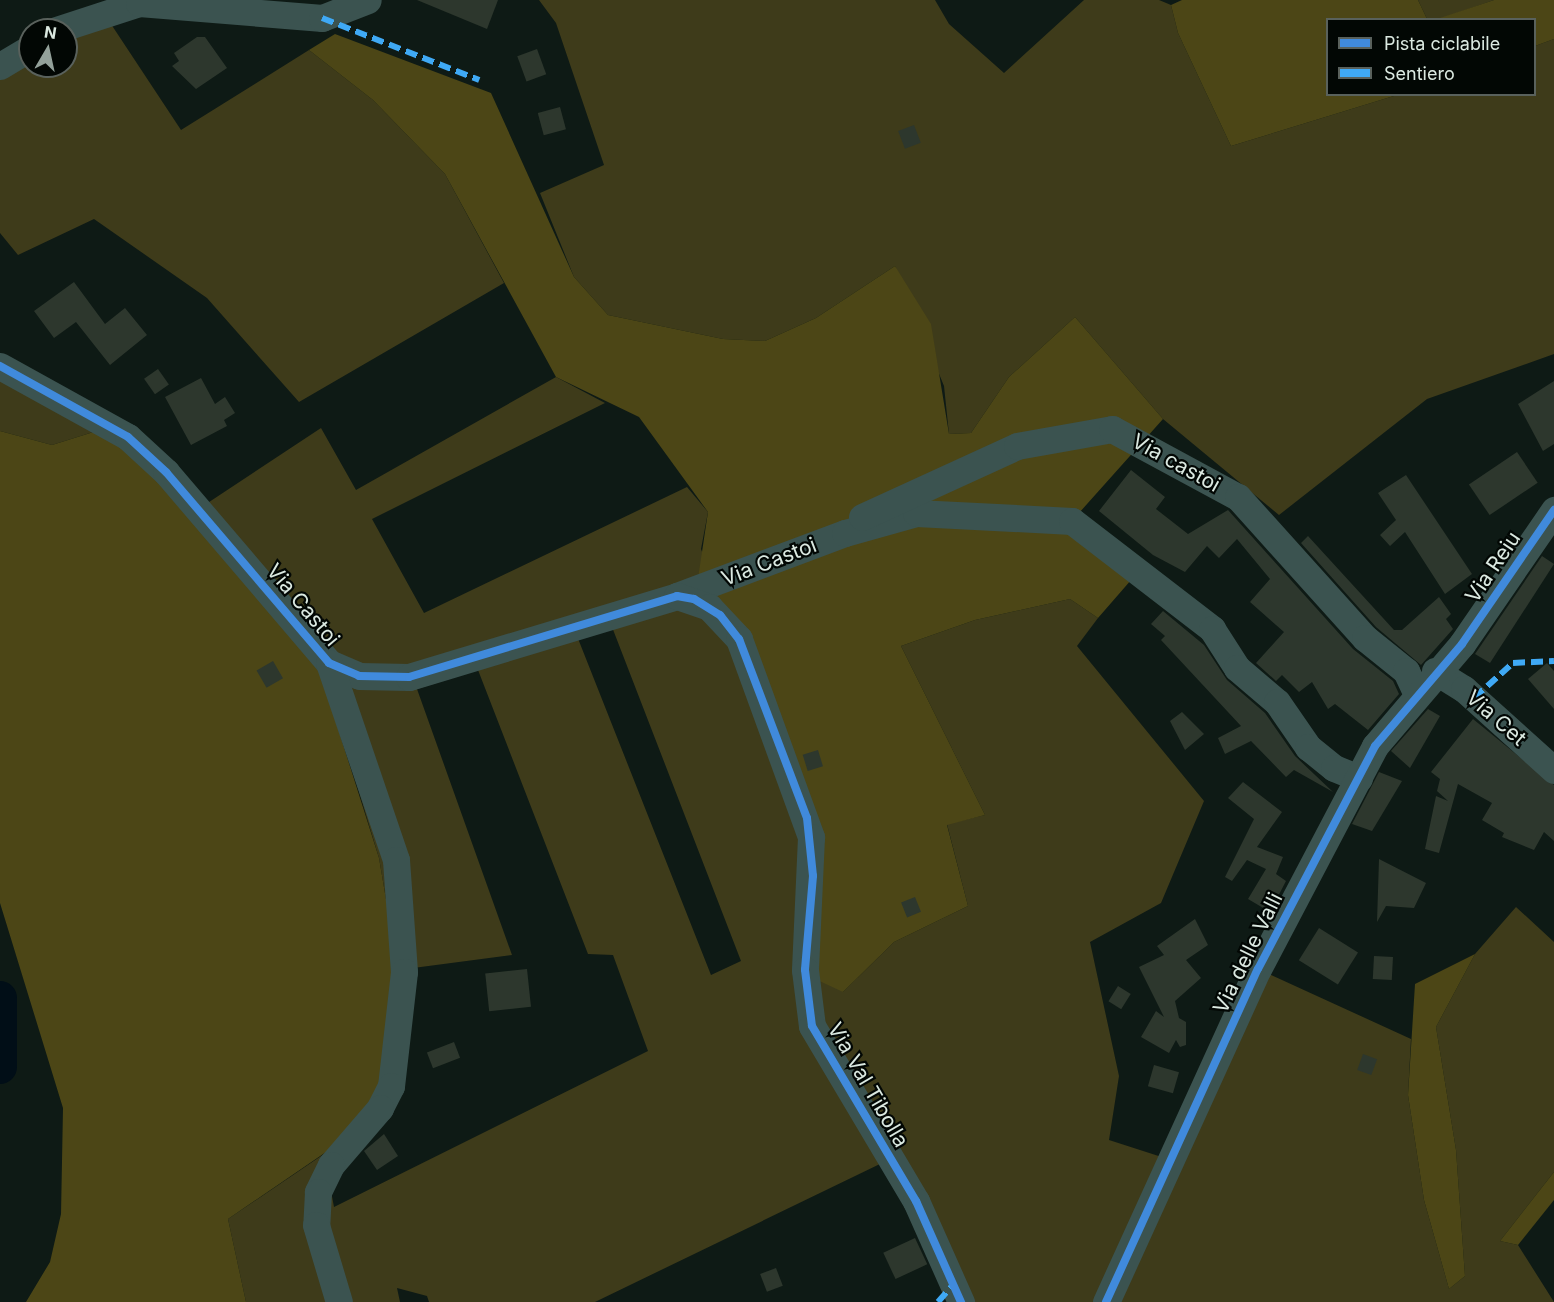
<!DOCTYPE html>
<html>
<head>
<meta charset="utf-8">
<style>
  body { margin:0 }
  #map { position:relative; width:1554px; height:1302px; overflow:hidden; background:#0e1a15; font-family:Inter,sans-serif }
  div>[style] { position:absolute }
  .green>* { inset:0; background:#3e3b1a }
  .forest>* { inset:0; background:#4c4616 }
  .river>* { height:34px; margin:-17px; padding:0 17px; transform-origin:17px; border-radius:17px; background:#010e17 }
  .building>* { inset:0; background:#2d372d; transform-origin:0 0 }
  .minor>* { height:27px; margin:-13.5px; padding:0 13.5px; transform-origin:13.5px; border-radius:13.5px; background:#3b5350 }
  .quiet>* { height:6px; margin-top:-3px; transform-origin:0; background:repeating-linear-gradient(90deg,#3fa9f5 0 12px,transparent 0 18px) }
  .cycleway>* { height:8px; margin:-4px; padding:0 4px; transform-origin:4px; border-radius:4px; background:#408adc }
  span { translate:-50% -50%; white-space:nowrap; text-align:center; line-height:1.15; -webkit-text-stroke:4.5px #020704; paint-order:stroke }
  .street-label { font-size:21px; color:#dbe9e1 }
  .legend { position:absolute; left:1326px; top:18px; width:210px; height:78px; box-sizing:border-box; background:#020704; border:2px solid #59615c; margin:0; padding:8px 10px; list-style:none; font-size:18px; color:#dbe9e1 }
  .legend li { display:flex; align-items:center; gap:12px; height:30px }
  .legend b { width:30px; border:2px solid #59615c }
  .north { position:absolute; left:18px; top:18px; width:60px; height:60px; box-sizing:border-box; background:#020704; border:2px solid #59615c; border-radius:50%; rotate:9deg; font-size:16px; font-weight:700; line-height:24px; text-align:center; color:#dbe9e1 }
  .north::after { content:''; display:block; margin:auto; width:21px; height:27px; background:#93a19a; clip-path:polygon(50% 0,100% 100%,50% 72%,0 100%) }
</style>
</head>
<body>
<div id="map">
  <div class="green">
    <i style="clip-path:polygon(539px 0,935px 0,949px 24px,1004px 73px,1084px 0,1159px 0,1171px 5px,1178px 33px,1231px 146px,1397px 95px,1534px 94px,1535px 46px,1554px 39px,1554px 354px,1427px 399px,1279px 515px,1163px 419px,1075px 317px,1009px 377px,971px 433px,949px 434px,944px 386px,895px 266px,816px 318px,765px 341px,723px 339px,608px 315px,574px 277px,540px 193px,604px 165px,556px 23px)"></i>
    <i style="clip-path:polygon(1418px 0,1494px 0,1437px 20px,1427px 19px)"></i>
    <i style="clip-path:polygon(107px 18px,181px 130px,309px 50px,373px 100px,445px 174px,504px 283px,299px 402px,207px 298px,94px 219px,18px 255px,0 233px,0 66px,30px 52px,30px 66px,66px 66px,66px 36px)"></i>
    <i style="clip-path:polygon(0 377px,103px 429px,52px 445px,0 431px)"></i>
    <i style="clip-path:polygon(evenodd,556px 377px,605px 403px,372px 519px,424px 613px,687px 487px,708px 512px,701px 549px,803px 832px,843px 992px,894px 942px,968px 906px,947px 824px,985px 815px,901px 646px,975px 620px,1070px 599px,1098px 618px,1077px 646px,1204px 801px,1161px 903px,1090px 942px,1119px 1076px,1109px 1140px,1171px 1160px,1258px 969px,1411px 1039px,1408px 1095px,1424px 1200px,1449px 1289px,1465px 1276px,1456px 1150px,1436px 1027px,1475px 954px,1516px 907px,1554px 942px,1554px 1172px,1500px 1241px,1518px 1245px,1554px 1302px,972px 1302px,882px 1163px,595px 1302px,429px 1302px,427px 1296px,397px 1288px,400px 1302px,246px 1302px,228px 1219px,324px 1154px,334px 1207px,648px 1051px,613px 955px,588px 954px,478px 670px,417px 689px,512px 955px,398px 970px,379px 858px,330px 696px,191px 514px,321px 428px,356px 490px,556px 377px,612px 627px,741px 961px,711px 975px,577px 636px,612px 627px)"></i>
  </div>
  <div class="forest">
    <i style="clip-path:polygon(1182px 0,1418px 0,1427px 19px,1328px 20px,1328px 94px,1397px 95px,1231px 146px,1178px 33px,1171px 5px)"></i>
    <i style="clip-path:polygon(1494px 0,1554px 0,1554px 39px,1535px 46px,1534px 20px,1437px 19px)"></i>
    <i style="clip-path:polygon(335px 34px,491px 93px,574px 277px,608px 315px,723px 339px,765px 341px,816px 318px,895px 266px,931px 324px,949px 434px,971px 433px,1009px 377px,1075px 317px,1163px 419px,1079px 513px,1145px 564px,1098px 618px,1070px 599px,975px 620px,901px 646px,985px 815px,947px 825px,968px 906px,894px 942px,843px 992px,798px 971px,803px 832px,737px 653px,694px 605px,708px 512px,639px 417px,556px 377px,445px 174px,373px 100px,309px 50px)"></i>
    <i style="clip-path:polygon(103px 429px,305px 624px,379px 858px,398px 970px,386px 1076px,348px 1137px,228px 1219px,246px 1302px,26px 1302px,50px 1262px,61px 1214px,63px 1108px,0 903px,0 431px,52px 445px)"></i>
    <i style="clip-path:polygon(1475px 954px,1436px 1027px,1456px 1150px,1465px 1276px,1449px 1289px,1424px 1200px,1408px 1095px,1415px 984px)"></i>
    <i style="clip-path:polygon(1554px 1172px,1554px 1200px,1518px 1245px,1500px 1241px)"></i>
  </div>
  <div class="river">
    <i style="left:0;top:998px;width:69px;rotate:90deg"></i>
  </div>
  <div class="building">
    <i style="clip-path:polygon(417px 0,498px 0,487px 29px)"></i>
    <i style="clip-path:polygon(197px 37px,205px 37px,227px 68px,196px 89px,172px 66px,179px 61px,174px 53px)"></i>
    <i style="left:537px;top:49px;width:27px;height:21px;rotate:70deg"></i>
    <i style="left:560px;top:107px;width:23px;height:23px;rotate:75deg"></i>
    <i style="left:914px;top:125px;width:19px;height:17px;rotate:69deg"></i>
    <i style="clip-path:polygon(74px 282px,105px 324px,125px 308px,147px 335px,110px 365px,76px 322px,54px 338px,34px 311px)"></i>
    <i style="left:158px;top:369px;width:19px;height:17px;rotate:55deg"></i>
    <i style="clip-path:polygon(201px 378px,215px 404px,225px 397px,235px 413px,224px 420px,227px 426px,191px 445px,165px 397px)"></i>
    <i style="clip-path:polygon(1554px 381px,1554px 444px,1543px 451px,1518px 404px)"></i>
    <i style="left:1517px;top:452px;width:37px;height:58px;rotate:56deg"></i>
    <i style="clip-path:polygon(1131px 470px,1165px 497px,1156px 509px,1188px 534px,1228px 510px,1353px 649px,1393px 681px,1399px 694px,1368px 730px,1335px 704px,1328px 709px,1312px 682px,1299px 692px,1282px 675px,1276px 681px,1256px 663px,1284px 632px,1250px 602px,1270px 579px,1237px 539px,1219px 558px,1207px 546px,1185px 572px,1153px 555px,1099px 511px)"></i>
    <i style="clip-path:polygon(1406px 475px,1472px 574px,1445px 594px,1405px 532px,1390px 546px,1380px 535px,1396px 520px,1378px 493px)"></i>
    <i style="clip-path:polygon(1308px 536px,1394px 630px,1402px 630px,1439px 597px,1451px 614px,1446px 619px,1453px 629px,1421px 665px,1376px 627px,1301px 543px)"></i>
    <i style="clip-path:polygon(1542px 556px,1554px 564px,1490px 663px,1475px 654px)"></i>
    <i style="clip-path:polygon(1163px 611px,1204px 645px,1227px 680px,1265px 713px,1295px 756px,1333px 792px,1294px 770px,1286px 777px,1251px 741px,1225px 754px,1218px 738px,1241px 726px,1161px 640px,1165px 636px,1151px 624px)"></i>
    <i style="left:273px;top:661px;width:20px;height:19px;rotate:60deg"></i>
    <i style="clip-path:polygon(1547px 663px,1554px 671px,1554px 709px,1528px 679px)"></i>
    <i style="clip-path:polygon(1428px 709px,1440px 716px,1410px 768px,1391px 751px)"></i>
    <i style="clip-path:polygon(1182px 712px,1204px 734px,1185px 750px,1170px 721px)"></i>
    <i style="clip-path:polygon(1473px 719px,1554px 785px,1554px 841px,1544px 832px,1534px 850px,1502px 837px,1504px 833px,1482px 820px,1492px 803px,1458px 784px,1439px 853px,1425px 849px,1436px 796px,1448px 801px,1437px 791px,1440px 779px,1431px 772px)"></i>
    <i style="left:818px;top:750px;width:17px;height:16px;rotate:73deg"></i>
    <i style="clip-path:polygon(1379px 772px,1402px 781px,1372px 831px,1352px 824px)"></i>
    <i style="clip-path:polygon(1243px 782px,1282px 812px,1257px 847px,1283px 857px,1276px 874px,1286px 881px,1270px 912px,1248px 899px,1266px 869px,1247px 860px,1232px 881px,1225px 877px,1254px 819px,1228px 798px)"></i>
    <i style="clip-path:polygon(1379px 859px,1426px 883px,1414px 908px,1386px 906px,1377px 922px)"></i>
    <i style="left:915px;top:897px;width:16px;height:15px;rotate:68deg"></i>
    <i style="clip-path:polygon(1195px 919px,1208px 945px,1186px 960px,1201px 978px,1175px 1001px,1179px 1018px,1186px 1022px,1186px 1045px,1180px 1047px,1176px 1040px,1169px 1053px,1141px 1037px,1156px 1011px,1164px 1017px,1139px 967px,1164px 955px,1157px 946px)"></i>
    <i style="left:1319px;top:928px;width:46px;height:38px;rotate:32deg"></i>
    <i style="left:1374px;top:956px;width:19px;height:23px;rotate:3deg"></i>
    <i style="left:527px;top:969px;width:38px;height:42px;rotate:84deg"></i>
    <i style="left:1118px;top:986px;width:15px;height:18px;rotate:32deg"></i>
    <i style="left:454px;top:1042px;width:17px;height:29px;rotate:69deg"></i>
    <i style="left:1363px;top:1054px;width:15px;height:17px;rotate:20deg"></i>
    <i style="left:1154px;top:1065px;width:26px;height:22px;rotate:16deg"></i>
    <i style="clip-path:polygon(384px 1134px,398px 1156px,377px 1170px,364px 1151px)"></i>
    <i style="left:915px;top:1238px;width:29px;height:35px;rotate:65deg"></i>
    <i style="left:776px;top:1268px;width:19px;height:17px;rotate:69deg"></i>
  </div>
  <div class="minor">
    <i style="left:56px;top:30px;width:87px;rotate:-18deg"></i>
    <i style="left:139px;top:3px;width:184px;rotate:4.7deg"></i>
    <i style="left:322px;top:18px;width:49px;rotate:-21.4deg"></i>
    <i style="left:0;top:66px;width:35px;rotate:-31deg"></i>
    <i style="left:0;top:366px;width:146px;rotate:29deg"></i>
    <i style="left:128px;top:437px;width:52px;rotate:42.6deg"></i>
    <i style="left:166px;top:472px;width:251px;rotate:49.5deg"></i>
    <i style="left:329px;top:663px;width:33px;rotate:23deg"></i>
    <i style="left:359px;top:676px;width:50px;rotate:1.1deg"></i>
    <i style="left:409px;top:677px;width:280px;rotate:-16.8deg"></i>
    <i style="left:677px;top:596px;width:179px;rotate:-20.6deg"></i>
    <i style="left:845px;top:533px;width:74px;rotate:-15.7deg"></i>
    <i style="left:916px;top:513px;width:156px;rotate:2.9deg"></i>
    <i style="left:1072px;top:521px;width:177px;rotate:37.6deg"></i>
    <i style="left:1212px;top:629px;width:46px;rotate:57.3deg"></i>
    <i style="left:1237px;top:668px;width:52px;rotate:40.4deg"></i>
    <i style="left:1277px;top:702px;width:55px;rotate:55.4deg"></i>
    <i style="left:1308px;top:747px;width:33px;rotate:39deg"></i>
    <i style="left:1334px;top:768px;width:27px;rotate:22deg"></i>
    <i style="left:862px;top:517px;width:170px;rotate:-24.6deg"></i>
    <i style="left:1017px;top:446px;width:97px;rotate:-10.1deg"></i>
    <i style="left:1112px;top:429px;width:143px;rotate:28.4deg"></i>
    <i style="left:1238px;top:497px;width:190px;rotate:48deg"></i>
    <i style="left:1365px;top:638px;width:53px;rotate:38.8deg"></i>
    <i style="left:1406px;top:671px;width:26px;rotate:65deg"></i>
    <i style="left:677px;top:596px;width:34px;rotate:19deg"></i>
    <i style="left:709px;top:607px;width:44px;rotate:46.8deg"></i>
    <i style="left:739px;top:639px;width:211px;rotate:70deg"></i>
    <i style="left:811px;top:837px;width:133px;rotate:92.6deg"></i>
    <i style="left:805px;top:970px;width:56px;rotate:82.9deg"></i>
    <i style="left:812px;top:1026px;width:204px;rotate:59.3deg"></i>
    <i style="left:916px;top:1201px;width:111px;rotate:66deg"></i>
    <i style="left:329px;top:663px;width:208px;rotate:71.2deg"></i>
    <i style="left:396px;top:860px;width:112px;rotate:85.9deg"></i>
    <i style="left:404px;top:972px;width:115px;rotate:96.5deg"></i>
    <i style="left:391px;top:1086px;width:25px;rotate:117deg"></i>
    <i style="left:380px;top:1108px;width:75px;rotate:130.7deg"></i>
    <i style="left:331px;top:1165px;width:30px;rotate:116deg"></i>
    <i style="left:318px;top:1192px;width:33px;rotate:93deg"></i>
    <i style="left:316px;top:1225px;width:80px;rotate:73.4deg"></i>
    <i style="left:1435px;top:671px;width:34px;rotate:32deg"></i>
    <i style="left:1464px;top:689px;width:121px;rotate:42deg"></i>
    <i style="left:1106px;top:1302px;width:366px;rotate:-65.5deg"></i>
    <i style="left:1258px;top:969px;width:252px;rotate:-62.3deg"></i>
    <i style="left:1375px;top:746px;width:134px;rotate:-49.5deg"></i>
    <i style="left:1462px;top:644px;width:163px;rotate:-55.5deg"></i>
  </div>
  <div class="quiet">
    <i style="left:322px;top:18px;width:169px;rotate:21.5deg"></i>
    <i style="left:1474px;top:698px;width:52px;rotate:-41.9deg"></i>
    <i style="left:1513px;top:663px;width:41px;rotate:-2.8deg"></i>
    <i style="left:938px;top:1302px;width:21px;rotate:-49deg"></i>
  </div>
  <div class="cycleway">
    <i style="left:0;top:366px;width:146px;rotate:29deg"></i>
    <i style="left:128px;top:437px;width:52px;rotate:42.6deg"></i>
    <i style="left:166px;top:472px;width:251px;rotate:49.5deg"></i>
    <i style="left:329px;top:663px;width:33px;rotate:23deg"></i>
    <i style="left:359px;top:676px;width:50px;rotate:1.1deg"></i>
    <i style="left:409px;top:677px;width:280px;rotate:-16.8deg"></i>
    <i style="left:677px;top:596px;width:17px;rotate:10deg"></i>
    <i style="left:694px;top:599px;width:31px;rotate:32deg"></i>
    <i style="left:720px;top:615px;width:31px;rotate:52deg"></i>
    <i style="left:739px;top:639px;width:191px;rotate:69.2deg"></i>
    <i style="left:807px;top:818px;width:58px;rotate:84.1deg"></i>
    <i style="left:813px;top:876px;width:94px;rotate:94.9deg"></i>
    <i style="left:805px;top:970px;width:56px;rotate:82.9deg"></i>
    <i style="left:812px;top:1026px;width:204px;rotate:59.3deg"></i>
    <i style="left:916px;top:1201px;width:111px;rotate:66deg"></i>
    <i style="left:1106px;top:1302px;width:366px;rotate:-65.5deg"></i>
    <i style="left:1258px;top:969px;width:252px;rotate:-62.3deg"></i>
    <i style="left:1375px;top:746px;width:134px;rotate:-49.5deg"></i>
    <i style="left:1462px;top:644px;width:163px;rotate:-55.5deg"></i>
  </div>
  <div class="street-label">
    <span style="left:1176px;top:463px;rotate:29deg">Via castoi</span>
    <span style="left:769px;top:562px;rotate:-21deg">Via Castoi</span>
    <span style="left:1493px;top:567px;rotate:-56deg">Via Reiu</span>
    <span style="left:303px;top:605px;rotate:50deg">Via Castoi</span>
    <span style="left:1496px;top:718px;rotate:41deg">Via Cet</span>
    <span style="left:1248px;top:953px;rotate:-64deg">Via delle Valli</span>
    <span style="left:868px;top:1085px;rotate:60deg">Via Val Tibolla</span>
  </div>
  <ul class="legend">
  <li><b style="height:8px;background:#408adc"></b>Pista ciclabile</li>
  <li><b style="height:8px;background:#3fa9f5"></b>Sentiero</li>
  </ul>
  <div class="north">N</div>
</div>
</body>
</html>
